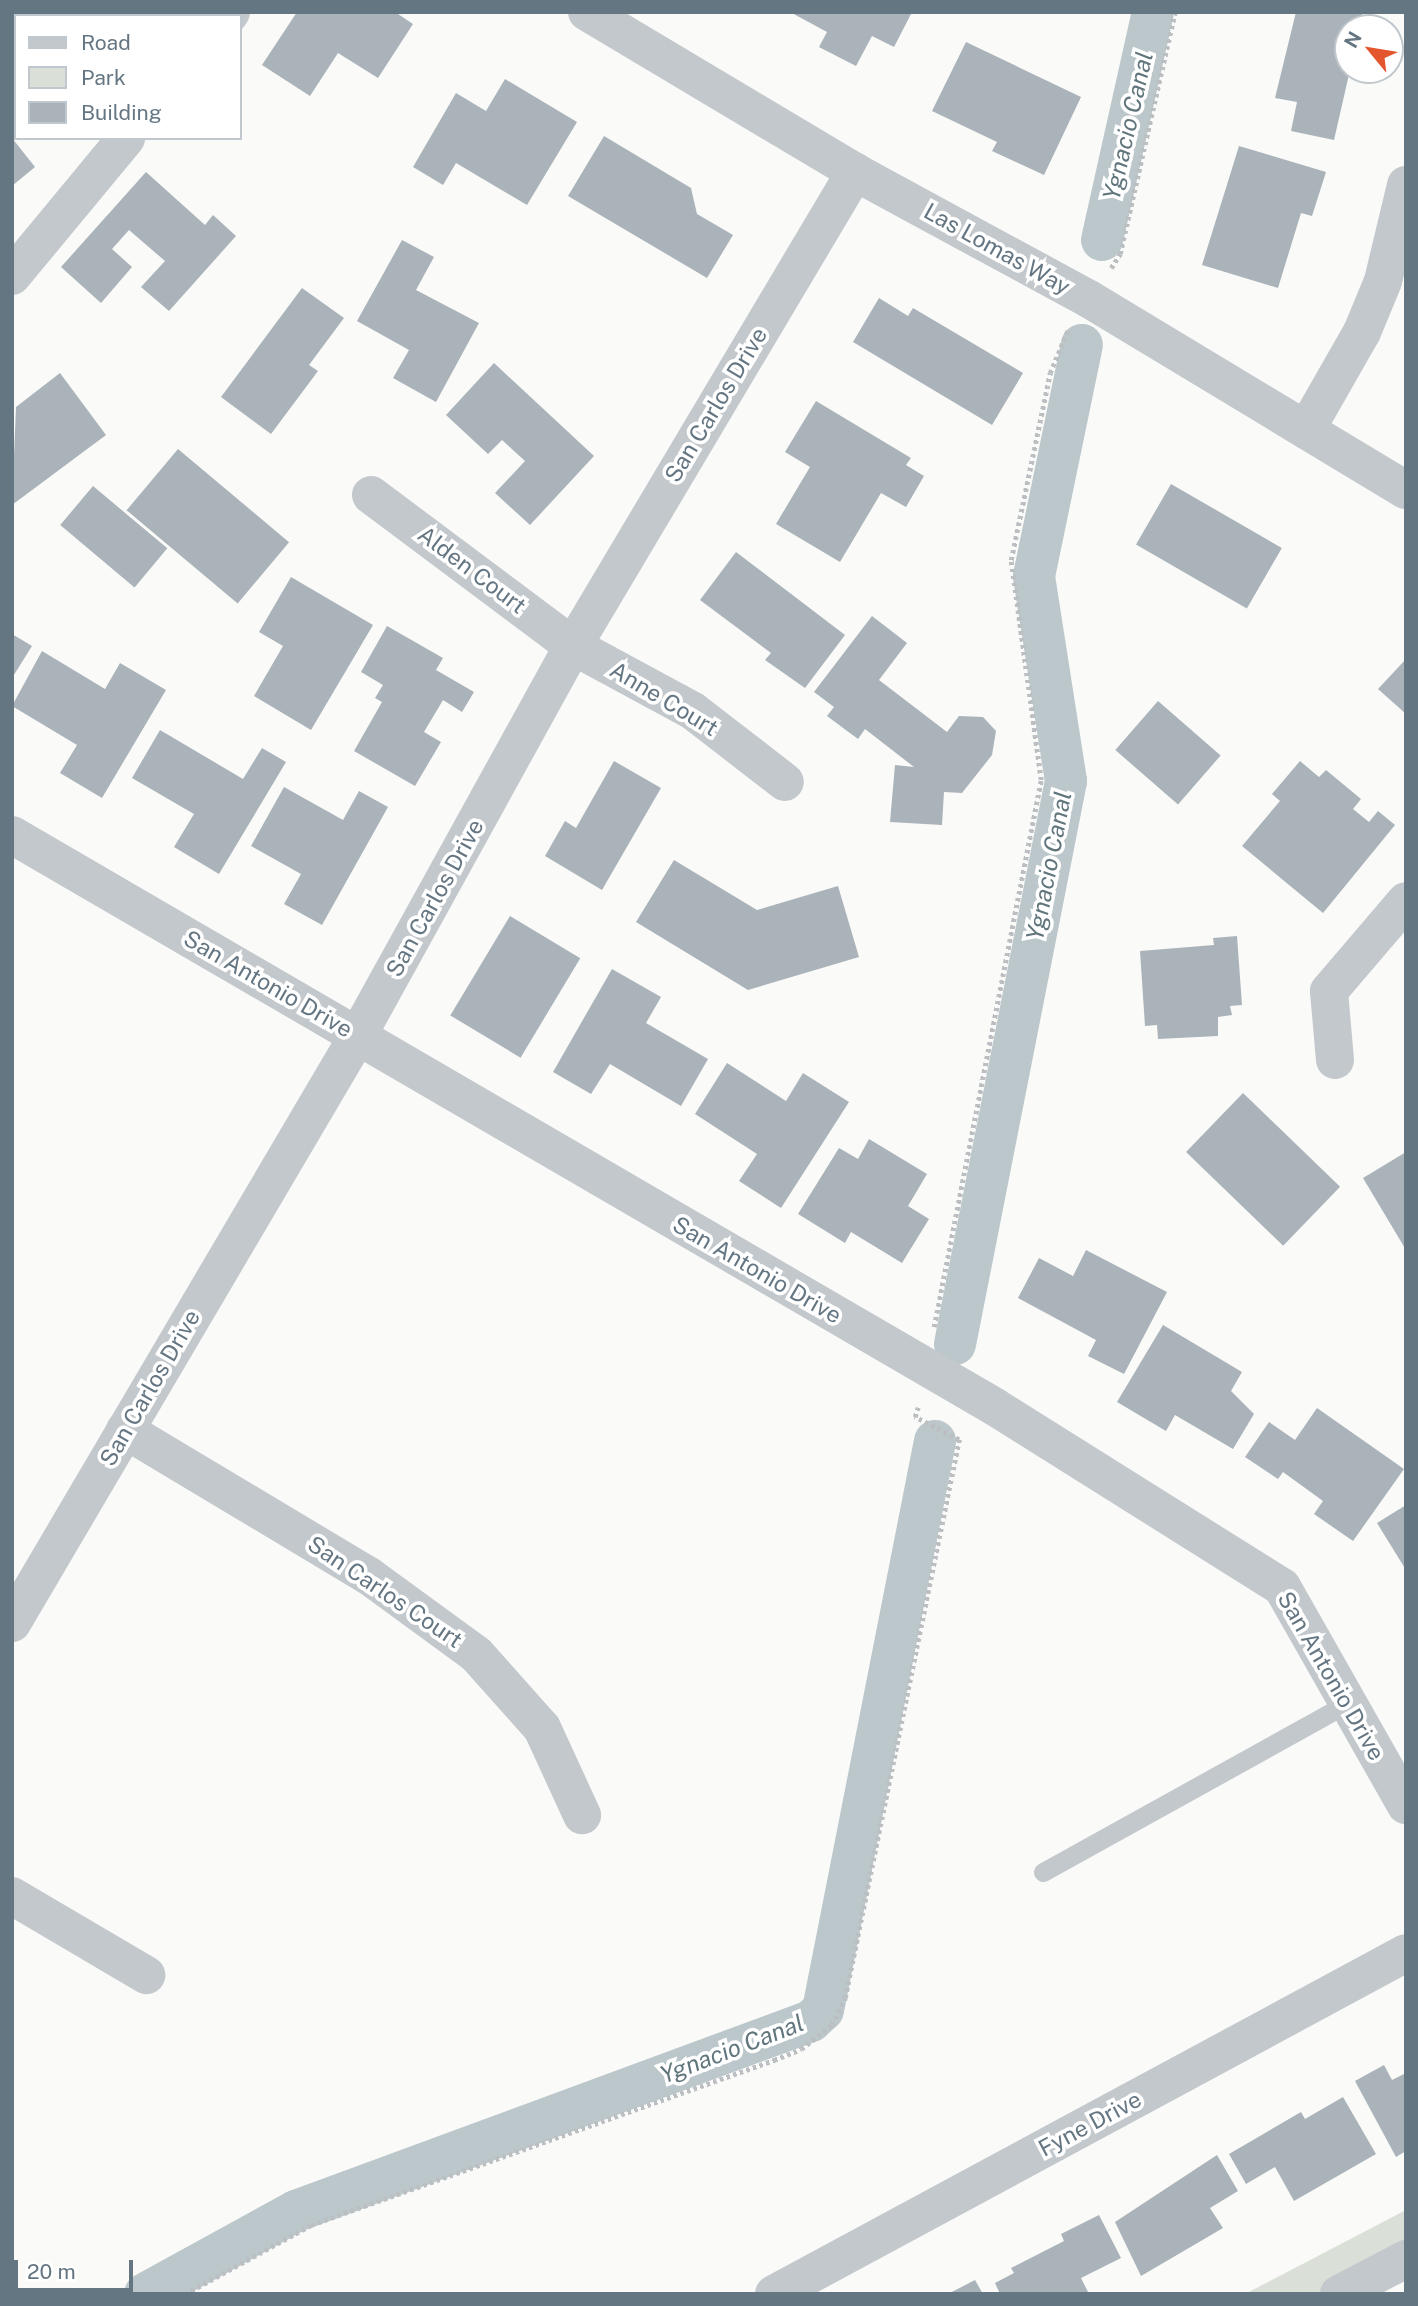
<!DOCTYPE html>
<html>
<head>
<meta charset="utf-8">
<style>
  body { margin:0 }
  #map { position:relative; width:1418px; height:2306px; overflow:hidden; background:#fafaf8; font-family:"Public Sans",sans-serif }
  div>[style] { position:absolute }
  .green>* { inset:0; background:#dadfd7 }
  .canal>* { height:42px; margin:-21px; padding:0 21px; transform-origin:21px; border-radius:21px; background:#bbc7cb }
  .building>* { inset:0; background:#aab3b9; transform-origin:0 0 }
  .path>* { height:4.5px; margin-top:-2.25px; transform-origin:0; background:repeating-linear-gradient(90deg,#bbbfc2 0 3.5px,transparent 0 7px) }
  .service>* { height:19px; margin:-9.5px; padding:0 9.5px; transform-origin:9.5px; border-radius:9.5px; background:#c3c8cc }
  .minor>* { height:38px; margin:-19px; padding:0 19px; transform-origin:19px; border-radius:19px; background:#c3c8cc }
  span { translate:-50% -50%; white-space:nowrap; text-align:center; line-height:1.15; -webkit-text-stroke:7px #fff; paint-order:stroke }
  .street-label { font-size:23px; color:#657683 }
  .water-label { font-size:24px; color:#60757c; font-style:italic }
  .frame { position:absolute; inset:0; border:14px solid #657683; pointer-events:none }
  .legend { position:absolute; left:14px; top:14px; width:228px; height:126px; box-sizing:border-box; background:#fff; border:2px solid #c1c8cd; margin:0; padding:9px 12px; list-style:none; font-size:21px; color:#657683 }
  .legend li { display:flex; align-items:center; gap:14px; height:35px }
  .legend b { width:35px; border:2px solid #c1c8cd }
  .north { position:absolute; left:1334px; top:14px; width:70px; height:70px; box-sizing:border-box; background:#fff; border:2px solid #c1c8cd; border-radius:50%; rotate:300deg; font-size:19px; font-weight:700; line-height:28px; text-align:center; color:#657683 }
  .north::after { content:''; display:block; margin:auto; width:24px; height:32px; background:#e4572e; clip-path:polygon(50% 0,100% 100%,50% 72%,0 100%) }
  .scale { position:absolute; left:14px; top:2260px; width:119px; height:32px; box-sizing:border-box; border:4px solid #657683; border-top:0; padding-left:9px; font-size:21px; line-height:24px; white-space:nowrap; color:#657683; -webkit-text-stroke:5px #fff; paint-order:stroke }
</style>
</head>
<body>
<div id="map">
  <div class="green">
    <i style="clip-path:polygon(1406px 2210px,1406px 2259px,1377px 2294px,1245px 2294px)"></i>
  </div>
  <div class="canal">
    <i style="left:1102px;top:240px;width:234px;rotate:-77.4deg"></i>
    <i style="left:955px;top:1344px;width:574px;rotate:-78.85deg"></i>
    <i style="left:1066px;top:781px;width:207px;rotate:-98.9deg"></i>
    <i style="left:1034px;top:576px;width:236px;rotate:-78.3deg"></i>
    <i style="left:145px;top:2294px;width:172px;rotate:-28.8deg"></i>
    <i style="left:296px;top:2211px;width:549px;rotate:-20.25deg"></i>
    <i style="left:811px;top:2021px;width:16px;rotate:-43deg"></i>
    <i style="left:823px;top:2010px;width:580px;rotate:-78.86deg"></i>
  </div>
  <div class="building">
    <i style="left:91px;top:12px;width:45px;height:5px"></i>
    <i style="clip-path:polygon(297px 12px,395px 12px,413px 24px,378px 78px,338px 53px,310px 96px,262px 65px)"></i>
    <i style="clip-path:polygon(790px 12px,907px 12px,911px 14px,894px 47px,872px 36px,856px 66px,819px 47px,827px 32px)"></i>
    <i style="clip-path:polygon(1296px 12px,1363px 12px,1359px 28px,1348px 28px,1350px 70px,1334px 140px,1291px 131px,1297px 102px,1275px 98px)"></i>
    <i style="clip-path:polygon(16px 27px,16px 84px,12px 81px)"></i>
    <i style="clip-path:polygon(966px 42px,1081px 97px,1044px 175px,992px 151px,997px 142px,932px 111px)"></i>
    <i style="clip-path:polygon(505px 79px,577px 122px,527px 205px,456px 163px,443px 185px,413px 167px,456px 93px,486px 111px)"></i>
    <i style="clip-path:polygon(604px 136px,691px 188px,697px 214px,733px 235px,707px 278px,568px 196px)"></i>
    <i style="clip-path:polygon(12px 138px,35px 167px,12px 186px)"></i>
    <i style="clip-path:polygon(1239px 146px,1326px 172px,1312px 216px,1301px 213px,1278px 288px,1202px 265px)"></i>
    <i style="clip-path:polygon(146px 172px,205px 225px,213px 215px,236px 236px,169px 311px,141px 287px,165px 261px,129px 230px,112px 249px,132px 267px,101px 303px,61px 267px)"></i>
    <i style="clip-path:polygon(402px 240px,434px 257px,416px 290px,479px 323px,436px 402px,393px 378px,409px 350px,357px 321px)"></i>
    <i style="clip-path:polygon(302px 288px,344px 318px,309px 365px,318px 371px,271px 434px,221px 397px)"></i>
    <i style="clip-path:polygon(879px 298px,908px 316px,913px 308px,1023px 373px,992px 425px,853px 342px)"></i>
    <i style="clip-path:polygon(494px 363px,594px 456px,530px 525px,495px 493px,525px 461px,502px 440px,488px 454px,446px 415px)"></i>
    <i style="clip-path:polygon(60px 373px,106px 435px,12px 505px,16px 407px)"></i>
    <i style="clip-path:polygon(816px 401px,911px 458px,906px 465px,924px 476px,906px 507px,881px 493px,840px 562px,776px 524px,810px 467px,785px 452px)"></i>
    <i style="left:178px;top:449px;width:145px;height:80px;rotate:40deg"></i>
    <i style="left:1171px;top:484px;width:128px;height:70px;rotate:30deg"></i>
    <i style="left:93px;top:486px;width:97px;height:51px;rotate:40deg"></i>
    <i style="clip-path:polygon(736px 552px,845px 635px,805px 688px,765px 660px,771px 653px,700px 600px)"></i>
    <i style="clip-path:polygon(291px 577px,373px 625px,311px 730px,254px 696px,283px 646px,259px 632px)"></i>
    <i style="clip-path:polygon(872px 616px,907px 643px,879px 680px,947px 732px,959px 716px,983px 717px,996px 731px,992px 755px,962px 793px,944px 792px,942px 825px,890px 822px,895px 765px,914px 767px,865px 729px,858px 739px,827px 716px,834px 707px,814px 692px)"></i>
    <i style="clip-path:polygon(387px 626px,443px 658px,436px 670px,474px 692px,462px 712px,443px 700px,424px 732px,441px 742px,415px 786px,354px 751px,382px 702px,375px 698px,383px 685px,361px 672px)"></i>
    <i style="clip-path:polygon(12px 634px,32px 646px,12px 678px)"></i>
    <i style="clip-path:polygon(42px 651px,105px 689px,120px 663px,166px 690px,102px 798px,60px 773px,77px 745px,12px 706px)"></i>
    <i style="clip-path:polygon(1406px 659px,1406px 714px,1378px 689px)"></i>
    <i style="left:1158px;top:701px;width:83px;height:65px;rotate:41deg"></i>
    <i style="clip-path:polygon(160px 730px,243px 779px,262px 748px,286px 762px,219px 874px,174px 847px,194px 814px,132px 778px)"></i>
    <i style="clip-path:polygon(614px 761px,661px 788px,602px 890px,545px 856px,565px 821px,576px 828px)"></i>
    <i style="clip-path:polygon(1300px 761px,1319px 777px,1326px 770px,1361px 799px,1353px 809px,1369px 822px,1378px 811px,1395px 825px,1323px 913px,1242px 846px,1280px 801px,1272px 794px)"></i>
    <i style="clip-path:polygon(284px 787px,343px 820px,359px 791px,388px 807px,322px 925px,284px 904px,301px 874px,251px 846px)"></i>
    <i style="clip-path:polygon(674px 860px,757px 910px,838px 886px,859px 957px,748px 990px,636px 922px)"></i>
    <i style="left:510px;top:916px;width:82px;height:116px;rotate:31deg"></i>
    <i style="clip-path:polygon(1237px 936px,1242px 1005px,1230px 1006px,1232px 1015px,1218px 1017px,1218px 1036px,1158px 1039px,1157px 1025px,1145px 1026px,1140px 951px,1214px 945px,1213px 938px)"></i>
    <i style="clip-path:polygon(612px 969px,661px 997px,646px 1023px,708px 1059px,681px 1106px,610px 1064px,591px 1094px,553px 1072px)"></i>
    <i style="clip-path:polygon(727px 1063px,786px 1101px,803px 1073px,849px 1102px,781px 1208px,739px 1181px,757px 1154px,695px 1114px)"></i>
    <i style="left:1243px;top:1093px;width:135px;height:82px;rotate:44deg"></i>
    <i style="clip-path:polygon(869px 1139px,927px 1174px,908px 1206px,929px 1219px,902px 1263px,851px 1232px,845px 1243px,798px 1214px,839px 1148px,858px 1159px)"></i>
    <i style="clip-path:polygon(1406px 1152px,1406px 1250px,1363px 1178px)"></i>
    <i style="clip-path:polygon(1086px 1250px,1167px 1292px,1124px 1374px,1088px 1356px,1096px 1340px,1018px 1298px,1039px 1258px,1073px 1276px)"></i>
    <i style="clip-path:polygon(1163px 1325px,1242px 1372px,1231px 1391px,1254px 1414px,1233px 1449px,1175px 1415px,1166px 1431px,1117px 1402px)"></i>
    <i style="clip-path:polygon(1317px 1408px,1404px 1469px,1353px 1541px,1314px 1514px,1323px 1501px,1283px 1472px,1278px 1479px,1245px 1457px,1269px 1422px,1295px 1440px)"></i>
    <i style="clip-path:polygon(1406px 1505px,1406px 1570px,1377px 1523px)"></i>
    <i style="clip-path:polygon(1384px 2065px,1392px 2080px,1406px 2073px,1406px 2151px,1396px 2157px,1355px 2081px)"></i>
    <i style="clip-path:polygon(1343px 2097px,1376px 2154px,1294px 2201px,1275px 2167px,1246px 2184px,1229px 2154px,1301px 2112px,1305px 2119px)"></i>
    <i style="clip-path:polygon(1217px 2155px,1238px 2191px,1210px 2208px,1223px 2228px,1141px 2276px,1115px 2222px)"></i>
    <i style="clip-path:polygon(1099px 2215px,1121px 2258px,1081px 2278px,1089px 2294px,1000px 2294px,995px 2283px,1014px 2273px,1011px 2268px,1064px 2241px,1061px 2234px)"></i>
    <i style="clip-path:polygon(975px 2280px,983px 2294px,948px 2294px)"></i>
  </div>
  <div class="path">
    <i style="left:1111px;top:268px;width:17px;rotate:-57deg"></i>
    <i style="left:1120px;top:254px;width:248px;rotate:-77.2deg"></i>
    <i style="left:934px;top:1327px;width:557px;rotate:-78.93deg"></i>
    <i style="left:1041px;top:780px;width:222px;rotate:-97.8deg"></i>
    <i style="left:1011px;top:560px;width:191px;rotate:-78.2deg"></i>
    <i style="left:1050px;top:373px;width:47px;rotate:-67.3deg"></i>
    <i style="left:185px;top:2294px;width:144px;rotate:-28.7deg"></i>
    <i style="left:311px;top:2225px;width:492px;rotate:-19.6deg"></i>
    <i style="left:774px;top:2060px;width:29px;rotate:-22deg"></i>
    <i style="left:801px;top:2049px;width:39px;rotate:-38deg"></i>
    <i style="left:832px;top:2025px;width:30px;rotate:-64deg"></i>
    <i style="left:845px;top:1998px;width:570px;rotate:-78.45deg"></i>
    <i style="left:959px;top:1440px;width:50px;rotate:-152.4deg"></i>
    <i style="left:915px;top:1417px;width:10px;rotate:-73deg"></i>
  </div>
  <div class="service">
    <i style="left:1043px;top:1872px;width:349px;rotate:-29deg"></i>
  </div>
  <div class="minor">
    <i style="left:587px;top:12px;width:312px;rotate:30.8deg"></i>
    <i style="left:855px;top:172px;width:266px;rotate:28.5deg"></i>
    <i style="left:1089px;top:299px;width:370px;rotate:31.1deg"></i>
    <i style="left:228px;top:16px;width:5px;rotate:-53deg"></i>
    <i style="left:12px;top:276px;width:179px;rotate:-50.4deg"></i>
    <i style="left:1306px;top:430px;width:113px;rotate:-60.3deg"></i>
    <i style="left:1362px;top:332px;width:55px;rotate:-67.6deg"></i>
    <i style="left:1383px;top:281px;width:99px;rotate:-76.5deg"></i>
    <i style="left:371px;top:495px;width:252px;rotate:36.8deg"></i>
    <i style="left:573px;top:646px;width:136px;rotate:28.4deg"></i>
    <i style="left:693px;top:711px;width:116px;rotate:37.7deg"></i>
    <i style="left:12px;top:835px;width:1137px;rotate:30.19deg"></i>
    <i style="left:995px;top:1407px;width:339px;rotate:32.1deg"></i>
    <i style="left:1282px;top:1587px;width:251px;rotate:60.4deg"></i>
    <i style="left:1335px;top:1060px;width:69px;rotate:-95deg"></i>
    <i style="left:1329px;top:991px;width:118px;rotate:-49.5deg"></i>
    <i style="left:125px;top:1430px;width:284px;rotate:30.9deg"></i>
    <i style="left:369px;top:1576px;width:132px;rotate:36.1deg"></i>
    <i style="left:476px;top:1654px;width:99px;rotate:48.3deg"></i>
    <i style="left:542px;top:1728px;width:96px;rotate:65.3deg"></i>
    <i style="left:12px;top:1623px;width:680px;rotate:-59.51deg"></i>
    <i style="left:357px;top:1037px;width:447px;rotate:-61.1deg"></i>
    <i style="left:573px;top:646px;width:552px;rotate:-59.25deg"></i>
    <i style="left:12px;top:1896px;width:156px;rotate:30.5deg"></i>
    <i style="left:774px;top:2294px;width:718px;rotate:-28.35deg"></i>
    <i style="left:1339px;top:2294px;width:76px;rotate:-27.6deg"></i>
  </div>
  <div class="street-label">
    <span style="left:997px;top:249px;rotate:29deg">Las Lomas Way</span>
    <span style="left:716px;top:405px;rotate:-59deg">San Carlos Drive</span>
    <span style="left:472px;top:570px;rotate:37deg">Alden Court</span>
    <span style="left:664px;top:699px;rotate:31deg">Anne Court</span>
    <span style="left:435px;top:898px;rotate:-61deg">San Carlos Drive</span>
    <span style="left:268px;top:984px;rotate:30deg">San Antonio Drive</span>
    <span style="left:757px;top:1270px;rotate:30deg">San Antonio Drive</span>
    <span style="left:150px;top:1388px;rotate:-60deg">San Carlos Drive</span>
    <span style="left:385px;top:1592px;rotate:34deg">San Carlos Court</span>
    <span style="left:1331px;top:1676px;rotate:60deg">San Antonio Drive</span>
    <span style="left:1090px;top:2124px;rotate:-28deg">Fyne Drive</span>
  </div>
  <div class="water-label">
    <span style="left:1128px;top:126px;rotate:-77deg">Ygnacio Canal</span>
    <span style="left:1049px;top:866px;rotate:-79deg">Ygnacio Canal</span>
    <span style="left:732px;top:2049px;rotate:-21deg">Ygnacio Canal</span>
  </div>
  <div class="frame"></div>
  <ul class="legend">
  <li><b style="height:9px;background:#c3c8cc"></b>Road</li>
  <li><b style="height:19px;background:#dadfd7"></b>Park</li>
  <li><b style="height:19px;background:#aab3b9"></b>Building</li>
  </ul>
  <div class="north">N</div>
  <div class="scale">20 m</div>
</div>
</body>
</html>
